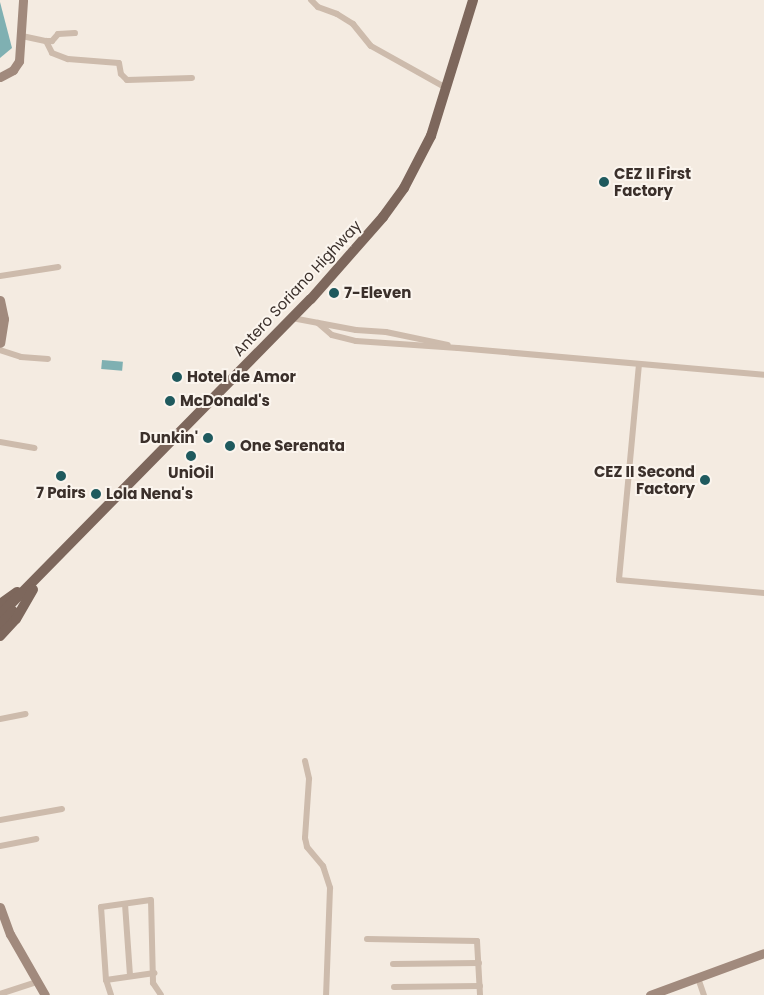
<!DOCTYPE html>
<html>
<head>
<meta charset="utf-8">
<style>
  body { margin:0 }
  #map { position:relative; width:764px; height:995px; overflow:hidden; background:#f4ebe1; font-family:Poppins,sans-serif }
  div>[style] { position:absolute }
  .water>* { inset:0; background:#7fb0b2; transform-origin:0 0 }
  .street>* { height:6px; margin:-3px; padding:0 3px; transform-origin:3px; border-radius:3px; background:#cdbbac }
  .secondary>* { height:9px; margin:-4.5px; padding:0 4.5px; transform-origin:4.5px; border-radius:4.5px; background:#a18a7d }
  .primary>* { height:10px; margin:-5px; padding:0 5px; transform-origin:5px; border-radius:5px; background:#7d675c }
  .dots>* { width:14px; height:14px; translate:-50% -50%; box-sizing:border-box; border:2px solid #fbf5ee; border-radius:50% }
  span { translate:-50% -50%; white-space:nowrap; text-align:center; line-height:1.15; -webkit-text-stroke:4px #fbf5ee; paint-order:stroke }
  .poi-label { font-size:15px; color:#3b302b; font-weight:700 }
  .left { translate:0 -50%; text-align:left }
  .right { translate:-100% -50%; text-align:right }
  .street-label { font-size:15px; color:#3b302b }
</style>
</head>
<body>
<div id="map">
  <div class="water">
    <i style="clip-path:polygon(0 2px,12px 48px,0 58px)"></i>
    <i style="left:102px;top:360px;width:21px;height:9px;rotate:5deg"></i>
  </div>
  <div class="street">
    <i style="left:311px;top:0;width:10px;rotate:45deg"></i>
    <i style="left:318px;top:7px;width:20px;rotate:20deg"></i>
    <i style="left:337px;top:14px;width:19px;rotate:32deg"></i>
    <i style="left:353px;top:24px;width:28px;rotate:51deg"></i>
    <i style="left:371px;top:46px;width:86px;rotate:29.2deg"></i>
    <i style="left:22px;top:36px;width:25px;rotate:12deg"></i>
    <i style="left:46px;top:41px;width:13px;rotate:63deg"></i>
    <i style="left:52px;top:53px;width:17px;rotate:21deg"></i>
    <i style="left:68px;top:59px;width:51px;rotate:4.5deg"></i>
    <i style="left:119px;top:63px;width:11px;rotate:80deg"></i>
    <i style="left:121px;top:74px;width:8px;rotate:45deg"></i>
    <i style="left:127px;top:80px;width:65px;rotate:-1.8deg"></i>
    <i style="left:46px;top:41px;width:6px"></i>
    <i style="left:52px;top:41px;width:9px;rotate:-49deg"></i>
    <i style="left:58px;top:34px;width:17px;rotate:-3deg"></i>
    <i style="left:0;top:276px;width:59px;rotate:-8.8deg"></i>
    <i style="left:292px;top:318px;width:65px;rotate:10.6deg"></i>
    <i style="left:356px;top:330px;width:30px;rotate:4deg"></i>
    <i style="left:386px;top:332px;width:63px;rotate:11.8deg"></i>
    <i style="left:318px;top:323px;width:18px;rotate:41deg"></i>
    <i style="left:332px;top:335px;width:25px;rotate:14deg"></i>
    <i style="left:356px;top:341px;width:102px;rotate:3.9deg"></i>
    <i style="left:458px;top:348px;width:307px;rotate:5deg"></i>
    <i style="left:0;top:350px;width:22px;rotate:18deg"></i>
    <i style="left:21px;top:357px;width:27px;rotate:4deg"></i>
    <i style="left:639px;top:364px;width:217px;rotate:95.3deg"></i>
    <i style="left:619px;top:580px;width:146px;rotate:5.1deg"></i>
    <i style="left:0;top:442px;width:35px;rotate:10deg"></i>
    <i style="left:0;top:719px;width:26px;rotate:-11deg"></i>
    <i style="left:305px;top:761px;width:18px;rotate:77deg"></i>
    <i style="left:309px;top:779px;width:59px;rotate:93.9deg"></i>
    <i style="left:305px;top:838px;width:9px;rotate:77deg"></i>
    <i style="left:307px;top:847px;width:25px;rotate:50deg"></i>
    <i style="left:323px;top:866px;width:23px;rotate:72deg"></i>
    <i style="left:330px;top:888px;width:107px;rotate:92.1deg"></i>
    <i style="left:0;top:820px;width:63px;rotate:-10.1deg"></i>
    <i style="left:0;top:846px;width:37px;rotate:-11deg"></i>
    <i style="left:125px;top:904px;width:72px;rotate:86deg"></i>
    <i style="left:367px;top:939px;width:110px;rotate:1deg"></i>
    <i style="left:477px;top:941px;width:54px;rotate:86.8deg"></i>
    <i style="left:393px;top:964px;width:86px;rotate:-0.7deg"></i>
    <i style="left:698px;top:978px;width:18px;rotate:71deg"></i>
    <i style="left:106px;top:980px;width:49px;rotate:-8.3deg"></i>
    <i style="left:394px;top:987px;width:86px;rotate:-0.7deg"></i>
    <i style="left:0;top:994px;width:39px;rotate:-18deg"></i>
    <i style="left:111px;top:995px;width:16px;rotate:-108deg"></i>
    <i style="left:106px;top:980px;width:73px;rotate:-93.9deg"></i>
    <i style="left:101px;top:907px;width:50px;rotate:-8deg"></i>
    <i style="left:151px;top:900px;width:83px;rotate:88.6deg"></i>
    <i style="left:153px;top:983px;width:14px;rotate:56deg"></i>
  </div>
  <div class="secondary">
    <i style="left:0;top:77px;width:15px;rotate:-28deg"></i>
    <i style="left:13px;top:70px;width:11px;rotate:-56deg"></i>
    <i style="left:19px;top:61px;width:61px;rotate:-86.2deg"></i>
    <i style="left:0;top:300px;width:19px;rotate:78deg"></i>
    <i style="left:4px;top:319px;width:24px;rotate:99deg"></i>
    <i style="left:0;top:907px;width:29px;rotate:70deg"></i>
    <i style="left:10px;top:934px;width:70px;rotate:60.2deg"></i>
    <i style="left:650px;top:995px;width:121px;rotate:-20.2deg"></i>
  </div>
  <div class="primary">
    <i style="left:0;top:604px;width:21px;rotate:-35deg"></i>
    <i style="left:0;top:615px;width:443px;rotate:-45.5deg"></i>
    <i style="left:311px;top:299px;width:109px;rotate:-48.7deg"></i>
    <i style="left:383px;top:217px;width:36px;rotate:-54deg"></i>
    <i style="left:404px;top:188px;width:59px;rotate:-62.6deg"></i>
    <i style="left:431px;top:136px;width:142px;rotate:-72.8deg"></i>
    <i style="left:0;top:625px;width:19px;rotate:-47deg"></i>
    <i style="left:0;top:636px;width:23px;rotate:-47deg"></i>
    <i style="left:16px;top:619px;width:34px;rotate:-60deg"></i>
  </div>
  <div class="dots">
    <i style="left:604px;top:182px;background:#1f5a5e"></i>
    <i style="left:334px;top:293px;background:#1f5a5e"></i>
    <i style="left:177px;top:377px;background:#1f5a5e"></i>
    <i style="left:170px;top:401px;background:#1f5a5e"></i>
    <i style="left:208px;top:438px;background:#1f5a5e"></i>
    <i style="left:230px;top:446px;background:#1f5a5e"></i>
    <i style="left:191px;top:456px;background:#1f5a5e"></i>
    <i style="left:61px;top:476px;background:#1f5a5e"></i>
    <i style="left:705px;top:480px;background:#1f5a5e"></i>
    <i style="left:96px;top:494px;background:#1f5a5e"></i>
  </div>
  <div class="poi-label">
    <span class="left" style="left:614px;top:182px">CEZ II First<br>Factory</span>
    <span class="left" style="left:344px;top:293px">7-Eleven</span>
    <span class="left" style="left:187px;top:377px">Hotel de Amor</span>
    <span class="left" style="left:180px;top:401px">McDonald's</span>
    <span class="right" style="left:198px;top:438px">Dunkin'</span>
    <span class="left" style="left:240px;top:446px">One Serenata</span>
    <span class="right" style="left:695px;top:480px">CEZ II Second<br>Factory</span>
    <span style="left:191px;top:473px">UniOil</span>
    <span style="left:61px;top:493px">7 Pairs</span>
    <span class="left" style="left:106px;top:494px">Lola Nena's</span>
  </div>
  <div class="street-label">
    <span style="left:297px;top:288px;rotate:-47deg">Antero Soriano Highway</span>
  </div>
</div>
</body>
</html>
